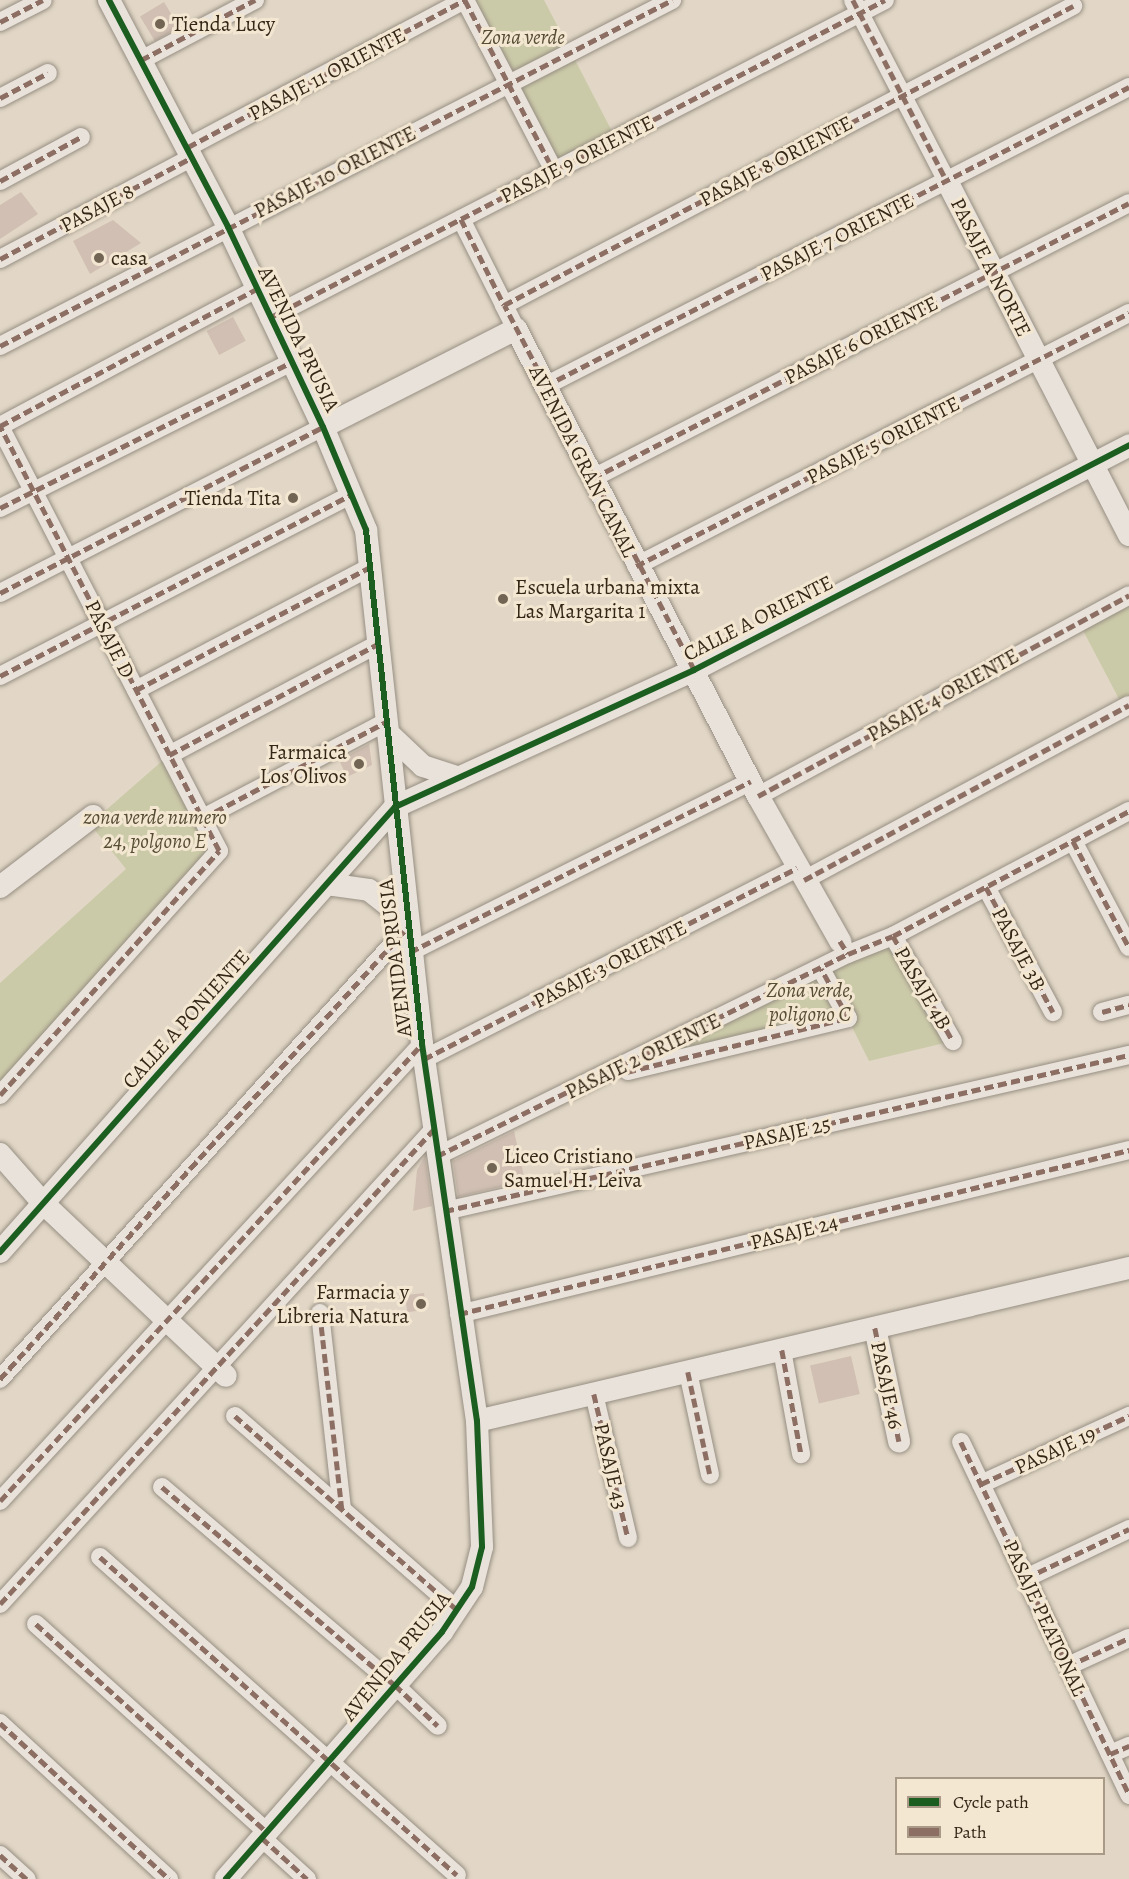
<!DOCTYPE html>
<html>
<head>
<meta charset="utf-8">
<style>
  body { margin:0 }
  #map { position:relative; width:1129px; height:1879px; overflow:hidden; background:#e2d7c6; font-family:Alegreya,serif }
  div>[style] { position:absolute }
  .green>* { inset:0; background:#cbcaa8 }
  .building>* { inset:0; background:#d0bfb2; transform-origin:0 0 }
  .roads { filter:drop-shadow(0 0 2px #968e82) drop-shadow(0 0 2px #968e82) }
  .pedestrian>* { height:18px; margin:-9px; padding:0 9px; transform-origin:9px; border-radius:9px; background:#e8e2da }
  .minor>* { height:22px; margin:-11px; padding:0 11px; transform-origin:11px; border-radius:11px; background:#e8e2da }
  .quiet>* { height:4.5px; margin-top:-2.25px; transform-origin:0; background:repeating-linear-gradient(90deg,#8d6e63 0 9px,transparent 0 13.5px) }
  .cycleway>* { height:6px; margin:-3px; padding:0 3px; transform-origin:3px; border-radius:3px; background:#1b5e20 }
  .dots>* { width:16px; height:16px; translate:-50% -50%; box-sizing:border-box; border:3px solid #f4e7d2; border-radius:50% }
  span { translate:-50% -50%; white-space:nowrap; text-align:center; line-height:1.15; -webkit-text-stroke:6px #f4e7d2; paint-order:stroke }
  .poi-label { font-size:21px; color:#352716 }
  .left { translate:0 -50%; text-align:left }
  .right { translate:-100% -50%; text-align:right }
  .park-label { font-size:21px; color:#564d34; font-style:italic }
  .street-label { font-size:21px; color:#352716 }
  .legend { position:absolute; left:895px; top:1777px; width:210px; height:78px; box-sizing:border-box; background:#f4e7d2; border:2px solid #a89a87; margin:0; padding:8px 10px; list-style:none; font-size:18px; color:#352716 }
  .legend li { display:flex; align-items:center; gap:12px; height:30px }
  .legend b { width:30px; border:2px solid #a89a87 }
</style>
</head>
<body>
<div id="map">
  <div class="green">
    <i style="clip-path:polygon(465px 0,544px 0,616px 139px,554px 171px)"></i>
    <i style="clip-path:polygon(1129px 595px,1129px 718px,1078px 621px)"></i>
    <i style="clip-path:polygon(169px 755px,219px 851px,0 1095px,0 983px,126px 869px,90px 824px)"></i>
    <i style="clip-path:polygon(893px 936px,953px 1041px,869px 1061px,848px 1019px,594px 1079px)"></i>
  </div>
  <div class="building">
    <i style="left:164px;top:2px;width:29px;height:28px;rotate:59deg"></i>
    <i style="clip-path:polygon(21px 192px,38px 214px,0 239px,0 205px)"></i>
    <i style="clip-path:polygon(113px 220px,141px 243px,90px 274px,73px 241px)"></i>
    <i style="left:233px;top:317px;width:27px;height:30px;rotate:62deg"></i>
    <i style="clip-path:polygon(369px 744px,372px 765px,347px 777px,339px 760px)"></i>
    <i style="clip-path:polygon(514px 1131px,525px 1181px,458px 1197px,453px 1161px)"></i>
    <i style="clip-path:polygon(425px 1156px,432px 1206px,413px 1211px,417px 1170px)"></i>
    <i style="left:424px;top:1293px;width:17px;height:19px;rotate:83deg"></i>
    <i style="left:851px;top:1356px;width:39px;height:42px;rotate:77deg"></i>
  </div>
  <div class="roads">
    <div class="pedestrian">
      <i style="left:853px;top:0;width:204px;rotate:62.6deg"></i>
      <i style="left:0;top:22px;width:48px;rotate:-27.1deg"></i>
      <i style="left:141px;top:60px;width:129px;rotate:-27.8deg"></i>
      <i style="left:0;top:98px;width:54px;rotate:-27.5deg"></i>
      <i style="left:188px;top:147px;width:314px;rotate:-28deg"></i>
      <i style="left:465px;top:0;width:193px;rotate:62.5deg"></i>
      <i style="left:0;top:181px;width:92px;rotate:-28.5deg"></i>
      <i style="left:461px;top:219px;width:96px;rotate:63.4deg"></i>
      <i style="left:0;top:259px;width:218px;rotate:-27.9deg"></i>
      <i style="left:269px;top:318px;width:693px;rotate:-27.3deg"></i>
      <i style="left:516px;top:329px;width:27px;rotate:-117deg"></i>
      <i style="left:504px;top:305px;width:643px;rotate:-27.72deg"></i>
      <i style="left:0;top:346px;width:756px;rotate:-27.24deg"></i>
      <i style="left:545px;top:386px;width:656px;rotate:-27.11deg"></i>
      <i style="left:593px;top:478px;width:602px;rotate:-27.16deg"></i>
      <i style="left:0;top:508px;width:324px;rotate:-26.6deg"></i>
      <i style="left:636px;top:566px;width:554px;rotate:-27.17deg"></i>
      <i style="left:0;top:593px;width:363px;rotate:-27.2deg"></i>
      <i style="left:0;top:676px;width:395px;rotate:-27.3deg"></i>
      <i style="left:136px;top:690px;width:264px;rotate:-27.7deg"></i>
      <i style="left:169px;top:755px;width:237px;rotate:-28deg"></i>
      <i style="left:758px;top:796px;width:422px;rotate:-28.4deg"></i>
      <i style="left:203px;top:818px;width:207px;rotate:-27.7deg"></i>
      <i style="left:1073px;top:841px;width:120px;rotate:62.2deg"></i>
      <i style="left:804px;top:880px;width:369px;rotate:-28.3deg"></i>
      <i style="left:986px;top:887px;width:142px;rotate:61.8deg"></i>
      <i style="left:893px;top:936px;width:121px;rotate:60.3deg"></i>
      <i style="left:843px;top:946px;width:9px;rotate:58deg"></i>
      <i style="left:848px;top:954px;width:48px;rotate:-21.8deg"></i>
      <i style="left:893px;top:936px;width:267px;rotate:-27.9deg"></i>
      <i style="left:410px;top:952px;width:381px;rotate:-26.6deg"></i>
      <i style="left:1102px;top:1012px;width:28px;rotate:-15deg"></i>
      <i style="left:424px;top:1059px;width:419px;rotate:-27.1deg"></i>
      <i style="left:628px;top:1071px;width:226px;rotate:-13.5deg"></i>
      <i style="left:848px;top:1018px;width:56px;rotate:-118.9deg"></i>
      <i style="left:0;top:1095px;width:328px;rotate:-48.1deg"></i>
      <i style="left:219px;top:851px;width:478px;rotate:-117.3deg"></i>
      <i style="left:0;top:426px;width:289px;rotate:-28.1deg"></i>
      <i style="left:437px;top:1156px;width:458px;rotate:-26.2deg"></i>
      <i style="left:445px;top:1211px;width:702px;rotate:-12.85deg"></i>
      <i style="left:320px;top:1313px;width:197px;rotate:83.6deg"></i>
      <i style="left:459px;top:1314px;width:690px;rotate:-13.75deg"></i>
      <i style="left:782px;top:1350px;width:106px;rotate:79.6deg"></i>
      <i style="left:688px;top:1372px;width:105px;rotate:77.9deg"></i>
      <i style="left:0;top:1379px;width:609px;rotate:-47.93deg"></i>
      <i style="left:594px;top:1394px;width:148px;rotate:76.7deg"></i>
      <i style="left:235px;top:1416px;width:295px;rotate:41.1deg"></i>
      <i style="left:961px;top:1442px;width:391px;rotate:64.5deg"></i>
      <i style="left:981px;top:1484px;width:163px;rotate:-24.7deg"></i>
      <i style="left:162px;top:1487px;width:306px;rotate:40.4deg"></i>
      <i style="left:395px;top:1685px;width:59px;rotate:43.6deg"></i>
      <i style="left:0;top:1501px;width:622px;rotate:-47.28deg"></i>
      <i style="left:100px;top:1557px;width:478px;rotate:41.7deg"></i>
      <i style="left:1026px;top:1578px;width:114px;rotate:-25.4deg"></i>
      <i style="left:0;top:1604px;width:643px;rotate:-47.58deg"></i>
      <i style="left:36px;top:1624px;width:311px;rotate:42deg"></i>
      <i style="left:1068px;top:1666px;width:67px;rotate:-24.7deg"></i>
      <i style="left:0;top:1723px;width:230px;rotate:42.7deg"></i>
      <i style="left:1110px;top:1754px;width:21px;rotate:-23deg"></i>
      <i style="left:262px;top:1838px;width:61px;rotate:42.3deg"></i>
      <i style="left:0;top:1855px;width:36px;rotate:42deg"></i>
    </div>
    <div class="minor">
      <i style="left:109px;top:0;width:256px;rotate:62.3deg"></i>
      <i style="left:228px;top:227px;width:221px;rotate:64.6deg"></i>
      <i style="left:323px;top:427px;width:112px;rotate:67.3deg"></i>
      <i style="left:366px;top:530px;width:517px;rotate:83.78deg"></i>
      <i style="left:422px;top:1044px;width:381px;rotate:81.7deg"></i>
      <i style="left:477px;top:1421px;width:126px;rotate:87.7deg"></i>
      <i style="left:482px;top:1547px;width:41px;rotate:104deg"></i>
      <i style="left:472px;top:1587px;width:54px;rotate:123.7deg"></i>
      <i style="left:442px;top:1632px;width:328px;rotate:131.2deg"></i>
      <i style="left:947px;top:181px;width:398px;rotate:62.8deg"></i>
      <i style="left:323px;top:427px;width:216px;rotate:-26.9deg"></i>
      <i style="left:516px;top:329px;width:526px;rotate:62.61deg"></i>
      <i style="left:758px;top:796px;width:167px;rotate:60.5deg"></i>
      <i style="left:388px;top:733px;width:48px;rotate:43.3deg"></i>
      <i style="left:423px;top:766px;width:38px;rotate:18deg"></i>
      <i style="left:327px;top:884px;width:42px;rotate:8.1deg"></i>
      <i style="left:369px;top:890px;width:48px;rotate:38.3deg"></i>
      <i style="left:0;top:887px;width:117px;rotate:-37.4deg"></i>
      <i style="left:0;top:1154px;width:67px;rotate:48.7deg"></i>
      <i style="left:44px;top:1204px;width:250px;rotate:43.4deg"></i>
      <i style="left:0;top:1252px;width:595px;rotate:-48.41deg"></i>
      <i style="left:395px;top:807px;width:329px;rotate:-24.6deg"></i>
      <i style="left:694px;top:670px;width:490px;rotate:-27.3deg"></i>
      <i style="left:875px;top:1328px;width:116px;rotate:78deg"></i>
      <i style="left:477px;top:1421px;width:670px;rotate:-13.21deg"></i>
    </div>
  </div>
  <div class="quiet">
    <i style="left:853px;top:0;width:204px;rotate:62.6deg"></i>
    <i style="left:0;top:22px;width:48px;rotate:-27.1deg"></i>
    <i style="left:141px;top:60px;width:129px;rotate:-27.8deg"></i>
    <i style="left:0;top:98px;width:54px;rotate:-27.5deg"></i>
    <i style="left:188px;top:147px;width:314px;rotate:-28deg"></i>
    <i style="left:465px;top:0;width:193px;rotate:62.5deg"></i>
    <i style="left:0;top:181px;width:92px;rotate:-28.5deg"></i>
    <i style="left:461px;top:219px;width:96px;rotate:63.4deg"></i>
    <i style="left:0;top:259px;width:218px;rotate:-27.9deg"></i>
    <i style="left:269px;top:318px;width:693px;rotate:-27.3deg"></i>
    <i style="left:0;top:346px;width:756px;rotate:-27.24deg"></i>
    <i style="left:545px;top:386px;width:656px;rotate:-27.11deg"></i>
    <i style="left:593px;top:478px;width:602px;rotate:-27.16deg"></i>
    <i style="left:0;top:508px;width:324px;rotate:-26.6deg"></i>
    <i style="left:636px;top:566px;width:554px;rotate:-27.17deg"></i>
    <i style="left:0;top:593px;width:363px;rotate:-27.2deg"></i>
    <i style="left:694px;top:670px;width:411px;rotate:-117.5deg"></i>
    <i style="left:504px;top:305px;width:643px;rotate:-27.72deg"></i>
    <i style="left:0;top:676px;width:395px;rotate:-27.3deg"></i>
    <i style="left:136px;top:690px;width:264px;rotate:-27.7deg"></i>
    <i style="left:169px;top:755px;width:237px;rotate:-28deg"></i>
    <i style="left:758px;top:796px;width:422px;rotate:-28.4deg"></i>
    <i style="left:203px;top:818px;width:207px;rotate:-27.7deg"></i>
    <i style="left:1073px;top:841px;width:120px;rotate:62.2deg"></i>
    <i style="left:804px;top:880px;width:369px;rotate:-28.3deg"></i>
    <i style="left:986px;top:887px;width:142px;rotate:61.8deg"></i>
    <i style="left:893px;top:936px;width:121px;rotate:60.3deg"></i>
    <i style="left:840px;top:941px;width:15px;rotate:58deg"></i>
    <i style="left:848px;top:954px;width:48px;rotate:-21.8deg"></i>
    <i style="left:893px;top:936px;width:267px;rotate:-27.9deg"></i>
    <i style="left:410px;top:952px;width:381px;rotate:-26.6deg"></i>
    <i style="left:1102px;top:1012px;width:28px;rotate:-15deg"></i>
    <i style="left:424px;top:1059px;width:419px;rotate:-27.1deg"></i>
    <i style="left:614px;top:1075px;width:241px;rotate:-13.7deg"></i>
    <i style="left:848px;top:1018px;width:56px;rotate:-118.9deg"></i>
    <i style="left:0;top:1095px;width:328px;rotate:-48.1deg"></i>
    <i style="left:219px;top:851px;width:478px;rotate:-117.3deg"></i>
    <i style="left:0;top:426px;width:289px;rotate:-28.1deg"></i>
    <i style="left:437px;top:1156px;width:458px;rotate:-26.2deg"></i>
    <i style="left:445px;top:1211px;width:702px;rotate:-12.85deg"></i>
    <i style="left:320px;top:1313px;width:197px;rotate:83.6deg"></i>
    <i style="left:459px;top:1314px;width:690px;rotate:-13.75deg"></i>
    <i style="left:875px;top:1328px;width:116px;rotate:78deg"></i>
    <i style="left:782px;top:1350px;width:106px;rotate:79.6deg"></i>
    <i style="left:688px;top:1372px;width:105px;rotate:77.9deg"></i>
    <i style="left:0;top:1379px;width:609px;rotate:-47.93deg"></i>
    <i style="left:594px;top:1394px;width:148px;rotate:76.7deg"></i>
    <i style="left:235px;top:1416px;width:295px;rotate:41.1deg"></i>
    <i style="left:961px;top:1442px;width:391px;rotate:64.5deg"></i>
    <i style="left:981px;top:1484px;width:163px;rotate:-24.7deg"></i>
    <i style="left:162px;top:1487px;width:306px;rotate:40.4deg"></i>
    <i style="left:395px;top:1685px;width:59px;rotate:43.6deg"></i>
    <i style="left:0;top:1501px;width:622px;rotate:-47.28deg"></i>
    <i style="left:100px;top:1557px;width:478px;rotate:41.7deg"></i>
    <i style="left:1026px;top:1578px;width:114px;rotate:-25.4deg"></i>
    <i style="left:0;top:1604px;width:643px;rotate:-47.58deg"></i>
    <i style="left:36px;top:1624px;width:311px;rotate:42deg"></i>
    <i style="left:1068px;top:1666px;width:67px;rotate:-24.7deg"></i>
    <i style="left:0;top:1723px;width:230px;rotate:42.7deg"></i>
    <i style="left:1110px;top:1754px;width:21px;rotate:-23deg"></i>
    <i style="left:262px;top:1838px;width:61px;rotate:42.3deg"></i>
    <i style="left:0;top:1855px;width:36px;rotate:42deg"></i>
  </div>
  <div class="cycleway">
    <i style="left:109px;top:0;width:256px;rotate:62.3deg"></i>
    <i style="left:228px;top:227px;width:221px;rotate:64.6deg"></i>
    <i style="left:323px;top:427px;width:112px;rotate:67.3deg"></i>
    <i style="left:366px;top:530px;width:517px;rotate:83.78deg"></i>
    <i style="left:422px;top:1044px;width:381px;rotate:81.7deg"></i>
    <i style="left:477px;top:1421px;width:126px;rotate:87.7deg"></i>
    <i style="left:482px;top:1547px;width:41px;rotate:104deg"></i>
    <i style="left:472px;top:1587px;width:54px;rotate:123.7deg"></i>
    <i style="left:442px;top:1632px;width:328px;rotate:131.2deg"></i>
    <i style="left:0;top:1252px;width:595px;rotate:-48.41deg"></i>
    <i style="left:395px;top:807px;width:329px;rotate:-24.6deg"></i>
    <i style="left:694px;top:670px;width:490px;rotate:-27.3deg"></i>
  </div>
  <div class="dots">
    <i style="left:160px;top:24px;background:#726554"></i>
    <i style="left:99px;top:258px;background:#726554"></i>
    <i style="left:293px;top:498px;background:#726554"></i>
    <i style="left:503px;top:599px;background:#726554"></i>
    <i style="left:359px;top:764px;background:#726554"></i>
    <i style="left:492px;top:1168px;background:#726554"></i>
    <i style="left:421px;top:1304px;background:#726554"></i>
  </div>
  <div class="poi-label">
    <span class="left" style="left:172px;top:24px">Tienda Lucy</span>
    <span class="left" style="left:111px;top:258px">casa</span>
    <span class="right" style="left:281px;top:498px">Tienda Tita</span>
    <span class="left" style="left:515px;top:599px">Escuela urbana mixta<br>Las Margarita 1</span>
    <span class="right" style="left:347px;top:764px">Farmaica<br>Los Olivos</span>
    <span class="left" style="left:504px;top:1168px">Liceo Cristiano<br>Samuel H. Leiva</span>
    <span class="right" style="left:409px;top:1304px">Farmacia y<br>Libreria Natura</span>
  </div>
  <div class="park-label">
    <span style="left:523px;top:37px">Zona verde</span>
    <span style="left:155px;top:829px">zona verde numero<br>24, polgono E</span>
    <span style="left:810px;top:1002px">Zona verde,<br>poligono C</span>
  </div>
  <div class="street-label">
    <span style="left:327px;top:74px;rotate:-28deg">PASAJE 11 ORIENTE</span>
    <span style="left:577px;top:159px;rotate:-27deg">PASAJE 9 ORIENTE</span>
    <span style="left:776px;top:161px;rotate:-28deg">PASAJE 8 ORIENTE</span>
    <span style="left:335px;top:172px;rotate:-27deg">PASAJE 10 ORIENTE</span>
    <span style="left:97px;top:208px;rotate:-28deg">PASAJE 8</span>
    <span style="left:837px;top:237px;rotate:-27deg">PASAJE 7 ORIENTE</span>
    <span style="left:991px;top:267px;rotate:63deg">PASAJE A NORTE</span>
    <span style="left:299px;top:339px;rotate:64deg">AVENIDA PRUSIA</span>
    <span style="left:861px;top:340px;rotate:-27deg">PASAJE 6 ORIENTE</span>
    <span style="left:883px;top:440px;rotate:-27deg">PASAJE 5 ORIENTE</span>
    <span style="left:583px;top:461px;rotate:63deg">AVENIDA GRAN CANAL</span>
    <span style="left:758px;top:618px;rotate:-27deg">CALLE A ORIENTE</span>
    <span style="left:110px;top:639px;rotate:63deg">PASAJE D</span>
    <span style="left:943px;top:695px;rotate:-29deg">PASAJE 4 ORIENTE</span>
    <span style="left:1019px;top:949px;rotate:62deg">PASAJE 3B</span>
    <span style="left:395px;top:958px;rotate:-97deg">AVENIDA PRUSIA</span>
    <span style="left:610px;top:964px;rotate:-27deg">PASAJE 3 ORIENTE</span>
    <span style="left:923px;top:988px;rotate:60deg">PASAJE 4B</span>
    <span style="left:186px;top:1019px;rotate:-48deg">CALLE A PONIENTE</span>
    <span style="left:643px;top:1056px;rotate:-26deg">PASAJE 2 ORIENTE</span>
    <span style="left:787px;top:1133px;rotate:-13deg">PASAJE 25</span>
    <span style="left:794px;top:1232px;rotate:-14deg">PASAJE 24</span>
    <span style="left:887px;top:1385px;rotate:78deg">PASAJE 46</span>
    <span style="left:1055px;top:1450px;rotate:-25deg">PASAJE 19</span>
    <span style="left:611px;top:1466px;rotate:77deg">PASAJE 43</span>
    <span style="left:1045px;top:1618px;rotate:65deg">PASAJE PEATONAL</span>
    <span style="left:396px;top:1656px;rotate:-51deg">AVENIDA PRUSIA</span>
  </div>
  <ul class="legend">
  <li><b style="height:8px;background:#1b5e20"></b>Cycle path</li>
  <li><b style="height:8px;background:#8d6e63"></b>Path</li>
  </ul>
</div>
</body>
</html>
